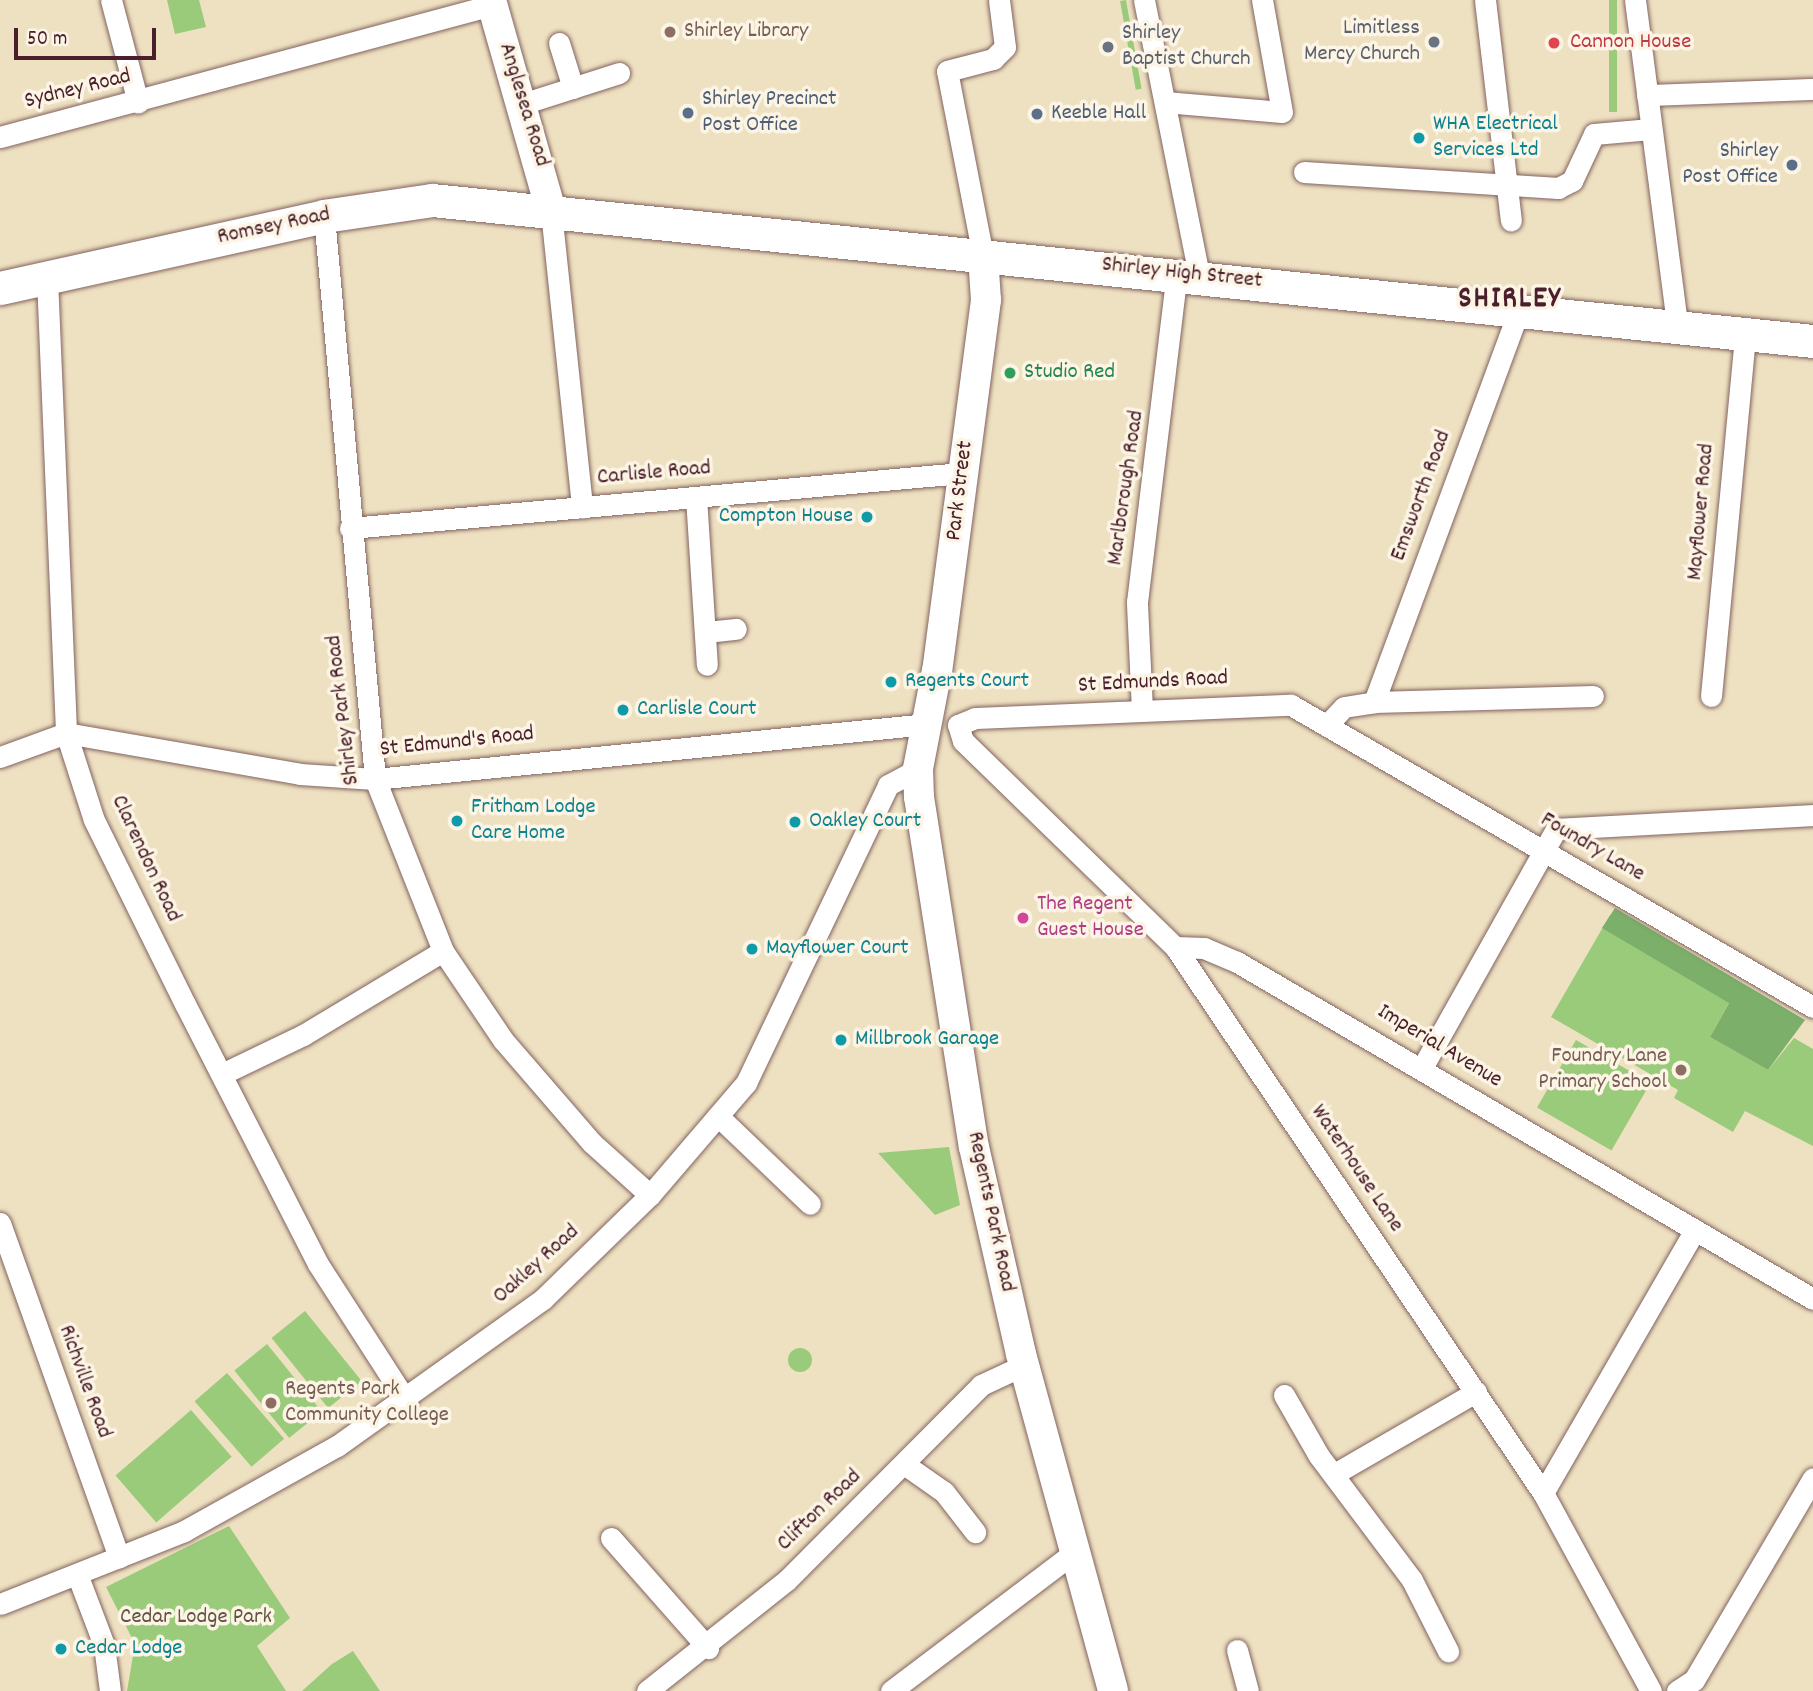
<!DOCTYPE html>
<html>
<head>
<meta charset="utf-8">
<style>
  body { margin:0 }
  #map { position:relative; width:1813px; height:1691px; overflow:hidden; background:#eee1c1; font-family:Dekko,sans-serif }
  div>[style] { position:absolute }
  .green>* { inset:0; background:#9acb7a; transform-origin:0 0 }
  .round { border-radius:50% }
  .forest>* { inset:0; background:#7baf6a }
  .roads { filter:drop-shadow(0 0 2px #836360) drop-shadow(0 0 2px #836360) }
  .street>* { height:21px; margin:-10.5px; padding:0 10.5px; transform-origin:10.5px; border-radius:10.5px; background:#fff }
  .secondary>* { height:30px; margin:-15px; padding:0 15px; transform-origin:15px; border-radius:15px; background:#fff }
  .primary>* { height:33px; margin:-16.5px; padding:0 16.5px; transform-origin:16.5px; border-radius:16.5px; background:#fff }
  .dots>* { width:19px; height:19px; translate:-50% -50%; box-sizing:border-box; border:4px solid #fcf5e5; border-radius:50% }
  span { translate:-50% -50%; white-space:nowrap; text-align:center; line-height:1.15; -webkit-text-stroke:7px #fcf5e5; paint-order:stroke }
  .worship-label { font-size:23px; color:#5b616d }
  .right { translate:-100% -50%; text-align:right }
  .left { translate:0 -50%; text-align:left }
  .education-label { font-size:23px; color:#785e54 }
  .health-label { font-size:23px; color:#be3a42 }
  .street-label { font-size:23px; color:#4a1f2b }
  .service-label { font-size:23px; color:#4e5e75 }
  .culture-label { font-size:23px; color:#0d838f }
  .leisure-label { font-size:23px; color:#27864d }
  .hotel-label { font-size:23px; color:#b23c85 }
  .park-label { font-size:23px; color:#625343 }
  .district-label { font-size:30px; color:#4a1f2b; font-weight:700; letter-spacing:2px }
  .scale { position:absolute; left:14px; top:28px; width:142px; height:32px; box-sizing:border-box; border:4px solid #4a1f2b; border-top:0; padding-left:9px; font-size:21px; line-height:24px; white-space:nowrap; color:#4a1f2b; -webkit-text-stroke:5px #fcf5e5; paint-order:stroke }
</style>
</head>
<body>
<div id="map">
  <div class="green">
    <i style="clip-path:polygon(167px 0,199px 0,206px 27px,175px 34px)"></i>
    <i style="left:1126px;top:0;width:90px;height:6px;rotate:80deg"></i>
    <i style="left:1609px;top:0;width:8px;height:112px"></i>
    <i style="clip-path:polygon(1610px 915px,1737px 988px,1710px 1037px,1768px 1070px,1794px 1038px,1813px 1049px,1813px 1146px,1745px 1111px,1733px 1132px,1674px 1098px,1678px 1090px,1551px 1017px)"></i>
    <i style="left:1576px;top:1040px;width:86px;height:78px;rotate:30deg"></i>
    <i style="clip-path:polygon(949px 1147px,960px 1205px,935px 1215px,878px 1153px)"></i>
    <i style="left:305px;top:1311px;width:90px;height:43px;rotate:51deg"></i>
    <i style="left:267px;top:1344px;width:87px;height:42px;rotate:51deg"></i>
    <i class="round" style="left:788px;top:1348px;width:24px;height:24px"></i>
    <i style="left:227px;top:1373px;width:87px;height:43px;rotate:49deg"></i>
    <i style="left:191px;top:1410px;width:62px;height:100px;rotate:49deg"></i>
    <i style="clip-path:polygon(229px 1526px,290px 1618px,257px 1646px,286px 1691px,127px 1691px,135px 1644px,106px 1587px)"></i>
    <i style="clip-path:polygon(353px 1651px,380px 1691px,302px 1691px,332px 1664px)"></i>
  </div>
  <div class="forest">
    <i style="clip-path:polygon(1615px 908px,1805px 1020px,1768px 1070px,1710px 1037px,1729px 1003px,1602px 928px)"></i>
  </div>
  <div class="roads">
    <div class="street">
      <i style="left:111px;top:0;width:106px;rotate:75.2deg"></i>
      <i style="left:1144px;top:0;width:281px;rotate:78.7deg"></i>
      <i style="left:1485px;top:0;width:222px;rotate:83.3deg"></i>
      <i style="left:1635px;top:0;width:328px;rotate:82.6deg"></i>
      <i style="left:559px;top:43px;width:47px;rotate:72.7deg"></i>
      <i style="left:1647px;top:95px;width:166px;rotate:-2.1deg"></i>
      <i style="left:1165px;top:102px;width:117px;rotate:4.9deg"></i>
      <i style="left:1282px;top:112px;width:114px;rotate:-100.1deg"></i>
      <i style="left:522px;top:104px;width:102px;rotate:-17.7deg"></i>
      <i style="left:0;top:137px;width:509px;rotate:-15.02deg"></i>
      <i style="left:1304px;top:172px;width:255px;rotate:3.6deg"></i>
      <i style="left:1558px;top:188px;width:16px;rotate:-27deg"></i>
      <i style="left:1572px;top:181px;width:52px;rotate:-64.9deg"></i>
      <i style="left:1594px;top:134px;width:57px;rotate:-5deg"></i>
      <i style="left:551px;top:211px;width:298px;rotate:84deg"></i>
      <i style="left:324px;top:216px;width:565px;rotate:84.82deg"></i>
      <i style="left:375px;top:779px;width:185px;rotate:68.4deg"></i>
      <i style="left:443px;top:951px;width:107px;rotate:56deg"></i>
      <i style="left:503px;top:1040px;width:136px;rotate:49.2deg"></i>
      <i style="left:592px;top:1143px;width:78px;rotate:41.9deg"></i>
      <i style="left:983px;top:256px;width:188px;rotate:-101deg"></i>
      <i style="left:947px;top:71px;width:48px;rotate:-14.6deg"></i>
      <i style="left:993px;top:59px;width:17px;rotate:-45deg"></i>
      <i style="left:1005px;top:47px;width:47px;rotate:-97.3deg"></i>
      <i style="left:47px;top:278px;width:455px;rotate:87.6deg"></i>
      <i style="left:66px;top:733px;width:91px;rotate:72.2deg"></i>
      <i style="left:94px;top:820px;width:205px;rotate:63.7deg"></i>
      <i style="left:185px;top:1004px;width:292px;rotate:62.9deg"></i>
      <i style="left:318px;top:1264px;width:164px;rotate:57.2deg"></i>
      <i style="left:696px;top:497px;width:168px;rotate:86.3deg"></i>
      <i style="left:350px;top:528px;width:614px;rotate:-5.14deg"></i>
      <i style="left:706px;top:632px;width:30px;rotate:-6deg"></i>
      <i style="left:1711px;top:696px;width:365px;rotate:-84.6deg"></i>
      <i style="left:1374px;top:702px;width:420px;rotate:-69.7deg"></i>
      <i style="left:1142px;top:710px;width:108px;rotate:-92.7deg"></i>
      <i style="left:1137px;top:602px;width:331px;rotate:-83.1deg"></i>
      <i style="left:1328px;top:724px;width:23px;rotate:-47deg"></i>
      <i style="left:1344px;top:707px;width:30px;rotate:-9deg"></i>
      <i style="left:1374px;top:702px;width:219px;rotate:-1.6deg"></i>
      <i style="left:0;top:757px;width:70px;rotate:-20deg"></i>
      <i style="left:66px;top:733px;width:238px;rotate:9.9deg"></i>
      <i style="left:300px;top:774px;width:75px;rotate:3.8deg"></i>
      <i style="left:375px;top:779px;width:555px;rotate:-5.69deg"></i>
      <i style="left:1175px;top:947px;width:29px;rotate:2deg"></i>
      <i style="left:1204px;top:948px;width:36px;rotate:23deg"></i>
      <i style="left:1237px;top:962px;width:667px;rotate:30.33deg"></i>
      <i style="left:1422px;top:1068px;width:274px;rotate:-60.7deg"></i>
      <i style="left:1556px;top:829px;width:257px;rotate:-3.1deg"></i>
      <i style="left:222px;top:1074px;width:90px;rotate:-25.7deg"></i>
      <i style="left:303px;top:1035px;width:163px;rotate:-31deg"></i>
      <i style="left:718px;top:1116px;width:127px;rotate:43.7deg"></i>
      <i style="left:0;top:1223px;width:355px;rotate:70.4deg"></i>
      <i style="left:1284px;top:1395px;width:70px;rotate:60.2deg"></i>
      <i style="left:1319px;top:1456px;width:155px;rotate:53.1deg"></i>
      <i style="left:1412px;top:1580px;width:80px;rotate:63.1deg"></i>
      <i style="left:904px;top:1464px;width:49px;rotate:35deg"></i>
      <i style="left:944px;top:1492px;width:51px;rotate:52.2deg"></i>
      <i style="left:1336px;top:1473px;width:162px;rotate:-30.1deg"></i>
      <i style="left:1543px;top:1493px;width:304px;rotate:-60deg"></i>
      <i style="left:611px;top:1538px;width:147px;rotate:48.6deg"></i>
      <i style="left:77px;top:1574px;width:76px;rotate:69.2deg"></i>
      <i style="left:104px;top:1645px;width:46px;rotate:82.6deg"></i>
      <i style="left:0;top:1604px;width:198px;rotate:-21.6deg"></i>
      <i style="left:184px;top:1531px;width:175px;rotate:-29.1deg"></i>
      <i style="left:337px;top:1446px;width:253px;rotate:-35.5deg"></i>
      <i style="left:543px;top:1299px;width:149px;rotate:-44.2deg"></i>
      <i style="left:650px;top:1195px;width:148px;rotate:-49.4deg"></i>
      <i style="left:746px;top:1083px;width:330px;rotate:-64.5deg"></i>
      <i style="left:888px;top:785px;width:34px;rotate:-28deg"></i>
      <i style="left:1237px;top:1650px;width:42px;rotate:75deg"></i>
      <i style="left:647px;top:1691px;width:179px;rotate:-38.4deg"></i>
      <i style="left:787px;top:1580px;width:275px;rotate:-45.1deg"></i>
      <i style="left:981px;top:1385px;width:47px;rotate:-24.9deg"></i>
      <i style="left:891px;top:1691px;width:232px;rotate:-37.1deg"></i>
      <i style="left:1651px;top:1691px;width:226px;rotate:-118.6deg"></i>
      <i style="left:1543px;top:1493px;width:658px;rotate:-123.98deg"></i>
      <i style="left:1175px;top:947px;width:296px;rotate:-135.8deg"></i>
      <i style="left:963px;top:741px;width:17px;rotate:-107deg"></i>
      <i style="left:958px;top:725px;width:18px;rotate:-22deg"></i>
      <i style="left:975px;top:718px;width:316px;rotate:-2.4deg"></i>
      <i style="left:1291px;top:705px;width:603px;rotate:30.05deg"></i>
      <i style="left:1677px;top:1691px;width:20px;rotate:-33deg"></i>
      <i style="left:1694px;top:1680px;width:234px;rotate:-59.5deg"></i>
    </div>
    <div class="secondary">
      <i style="left:491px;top:0;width:219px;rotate:74.1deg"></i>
      <i style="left:983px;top:256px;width:44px;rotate:86.1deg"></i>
      <i style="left:986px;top:300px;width:373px;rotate:97.5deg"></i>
      <i style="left:937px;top:670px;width:101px;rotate:100.9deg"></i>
      <i style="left:918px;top:769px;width:28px;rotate:88deg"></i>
      <i style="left:919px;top:797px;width:354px;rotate:81.1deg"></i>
      <i style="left:974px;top:1147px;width:212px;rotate:77.2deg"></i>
      <i style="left:1021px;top:1354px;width:349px;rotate:74.7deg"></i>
    </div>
    <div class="primary">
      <i style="left:0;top:288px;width:332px;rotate:-12.5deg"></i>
      <i style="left:324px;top:216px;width:109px;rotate:-8.4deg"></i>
      <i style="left:432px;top:200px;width:1388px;rotate:5.83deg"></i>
    </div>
  </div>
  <div class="dots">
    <i style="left:670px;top:32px;background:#8d6e63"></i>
    <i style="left:1434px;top:42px;background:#6b7280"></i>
    <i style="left:1554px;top:43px;background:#e0444e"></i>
    <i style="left:1108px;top:47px;background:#6b7280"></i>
    <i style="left:688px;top:113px;background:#5c6f8a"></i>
    <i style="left:1037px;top:114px;background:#5c6f8a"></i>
    <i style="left:1419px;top:138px;background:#0f9aa8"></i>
    <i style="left:1792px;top:165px;background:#5c6f8a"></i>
    <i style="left:1010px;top:373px;background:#2e9e5b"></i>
    <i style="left:867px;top:517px;background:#0f9aa8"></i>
    <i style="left:891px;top:682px;background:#0f9aa8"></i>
    <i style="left:623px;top:710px;background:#0f9aa8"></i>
    <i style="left:457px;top:821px;background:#0f9aa8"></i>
    <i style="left:795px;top:822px;background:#0f9aa8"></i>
    <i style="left:1023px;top:918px;background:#d1479c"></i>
    <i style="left:752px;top:949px;background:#0f9aa8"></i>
    <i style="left:841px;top:1040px;background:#0f9aa8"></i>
    <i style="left:1681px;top:1070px;background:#8d6e63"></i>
    <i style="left:271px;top:1403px;background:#8d6e63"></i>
    <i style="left:61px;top:1649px;background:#0f9aa8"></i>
  </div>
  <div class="worship-label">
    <span class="right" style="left:1420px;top:42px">Limitless<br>Mercy Church</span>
    <span class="left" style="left:1122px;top:47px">Shirley<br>Baptist Church</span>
  </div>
  <div class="education-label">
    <span class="left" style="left:684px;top:32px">Shirley Library</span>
    <span class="right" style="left:1667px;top:1070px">Foundry Lane<br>Primary School</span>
    <span class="left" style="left:285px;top:1403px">Regents Park<br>Community College</span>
  </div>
  <div class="health-label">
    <span class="left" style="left:1570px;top:43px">Cannon House</span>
  </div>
  <div class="street-label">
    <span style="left:78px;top:90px;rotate:-14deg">Sydney Road</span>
    <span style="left:523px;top:105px;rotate:73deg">Anglesea Road</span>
    <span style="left:274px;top:227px;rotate:-12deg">Romsey Road</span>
    <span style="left:1182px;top:274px;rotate:6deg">Shirley High Street</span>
    <span style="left:654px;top:474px;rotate:-5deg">Carlisle Road</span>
    <span style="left:1127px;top:488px;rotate:-82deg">Marlborough Road</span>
    <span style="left:961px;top:491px;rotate:-83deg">Park Street</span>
    <span style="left:1422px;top:496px;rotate:-70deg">Emsworth Road</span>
    <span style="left:1702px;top:512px;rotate:-85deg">Mayflower Road</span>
    <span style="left:1153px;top:683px;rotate:-3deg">St Edmunds Road</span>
    <span style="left:344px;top:710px;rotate:-97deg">Shirley Park Road</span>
    <span style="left:457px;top:743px;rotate:-6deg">St Edmund's Road</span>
    <span style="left:1592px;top:848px;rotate:30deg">Foundry Lane</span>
    <span style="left:145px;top:859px;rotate:65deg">Clarendon Road</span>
    <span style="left:1439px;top:1047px;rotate:31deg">Imperial Avenue</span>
    <span style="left:1356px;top:1169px;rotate:56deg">Waterhouse Lane</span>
    <span style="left:990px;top:1212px;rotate:78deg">Regents Park Road</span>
    <span style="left:537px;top:1265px;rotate:-42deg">Oakley Road</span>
    <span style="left:84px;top:1382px;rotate:70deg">Richville Road</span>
    <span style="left:820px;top:1511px;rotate:-44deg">Clifton Road</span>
  </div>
  <div class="service-label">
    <span class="left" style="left:702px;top:113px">Shirley Precinct<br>Post Office</span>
    <span class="left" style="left:1051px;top:114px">Keeble Hall</span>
    <span class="right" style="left:1778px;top:165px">Shirley<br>Post Office</span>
  </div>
  <div class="culture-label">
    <span class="left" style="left:1433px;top:138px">WHA Electrical<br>Services Ltd</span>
    <span class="right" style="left:853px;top:517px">Compton House</span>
    <span class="left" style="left:905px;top:682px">Regents Court</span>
    <span class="left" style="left:637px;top:710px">Carlisle Court</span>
    <span class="left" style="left:471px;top:821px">Fritham Lodge<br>Care Home</span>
    <span class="left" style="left:809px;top:822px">Oakley Court</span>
    <span class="left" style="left:766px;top:949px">Mayflower Court</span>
    <span class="left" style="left:855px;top:1040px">Millbrook Garage</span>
    <span class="left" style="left:75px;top:1649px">Cedar Lodge</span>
  </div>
  <div class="leisure-label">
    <span class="left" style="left:1024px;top:373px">Studio Red</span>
  </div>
  <div class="hotel-label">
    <span class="left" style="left:1037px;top:918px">The Regent<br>Guest House</span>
  </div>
  <div class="park-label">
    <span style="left:196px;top:1618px">Cedar Lodge Park</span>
  </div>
  <div class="district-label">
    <span style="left:1510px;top:301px">SHIRLEY</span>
  </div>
  <div class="scale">50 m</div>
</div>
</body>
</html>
